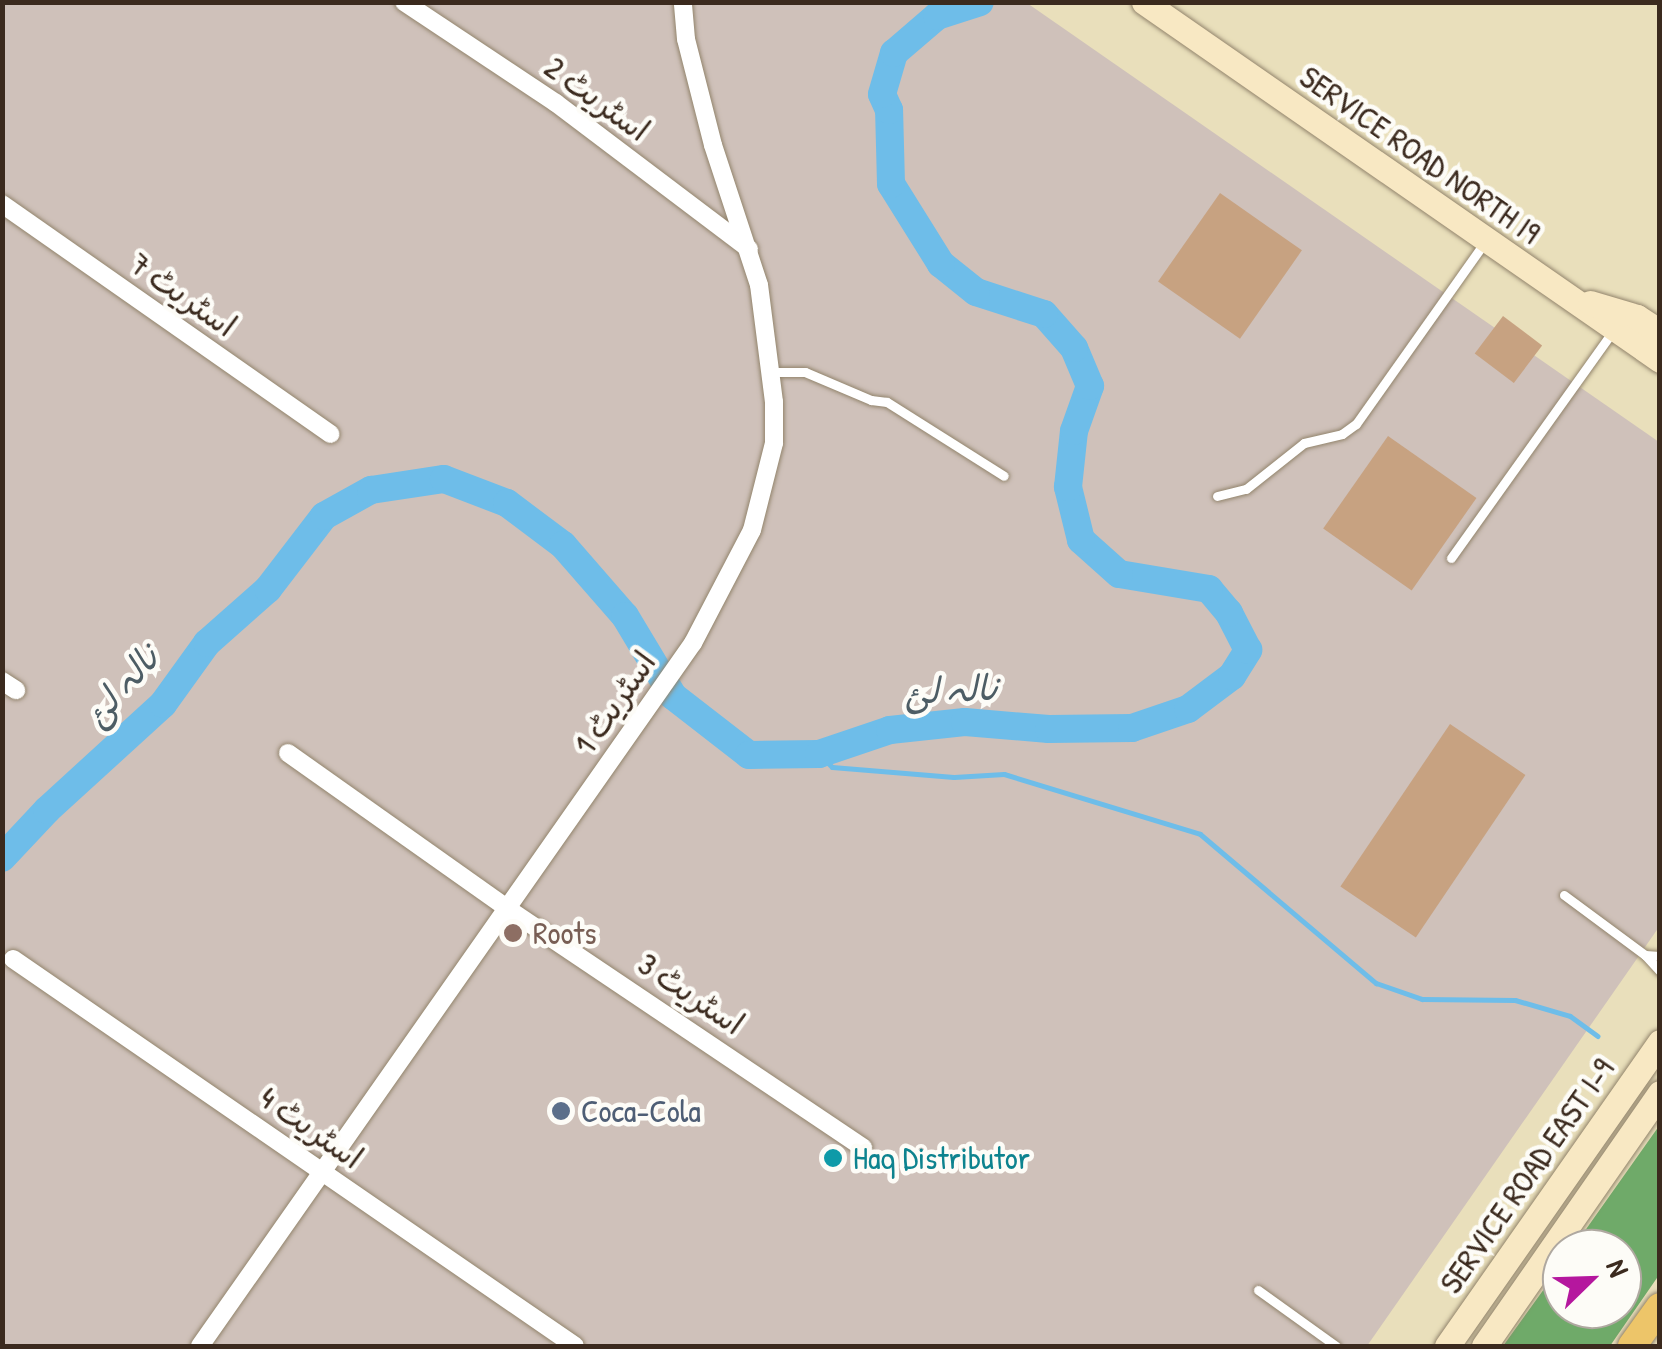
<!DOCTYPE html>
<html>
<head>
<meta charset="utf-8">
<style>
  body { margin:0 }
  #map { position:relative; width:1662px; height:1349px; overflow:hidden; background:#e9dfbb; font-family:"Patrick Hand","Playpen Sans Arabic",sans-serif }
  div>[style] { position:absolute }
  .industrial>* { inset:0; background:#cfc1ba }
  .forest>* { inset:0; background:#6faa69 }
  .stream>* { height:5px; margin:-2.5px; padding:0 2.5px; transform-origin:2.5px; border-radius:2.5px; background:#6ebde9 }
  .river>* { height:28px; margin:-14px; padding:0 14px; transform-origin:14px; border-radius:14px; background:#6ebde9 }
  .building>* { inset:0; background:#c7a281; transform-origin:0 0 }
  .roads { filter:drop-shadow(0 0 2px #92846c) drop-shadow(0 0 2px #92846c) }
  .service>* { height:9px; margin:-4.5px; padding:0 4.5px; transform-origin:4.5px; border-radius:4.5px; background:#fff }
  .minor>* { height:18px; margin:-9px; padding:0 9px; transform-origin:9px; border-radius:9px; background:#fff }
  .secondary>* { height:25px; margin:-12.5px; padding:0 12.5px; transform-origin:12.5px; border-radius:12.5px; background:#f8e8c3 }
  .primary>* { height:28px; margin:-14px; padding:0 14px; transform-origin:14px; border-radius:14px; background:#edc569 }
  .dots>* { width:28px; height:28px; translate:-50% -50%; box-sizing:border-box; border:5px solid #fdfcf7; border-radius:50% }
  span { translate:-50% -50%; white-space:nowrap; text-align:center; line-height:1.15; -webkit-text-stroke:9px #fdfcf7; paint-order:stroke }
  .street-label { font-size:32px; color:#3b2a1e }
  .education-label { font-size:32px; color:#785e54 }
  .left { translate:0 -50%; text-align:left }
  .service-label { font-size:32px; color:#4e5e75 }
  .culture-label { font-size:32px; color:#0d838f }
  .water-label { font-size:35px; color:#4d5d65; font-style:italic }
  .frame { position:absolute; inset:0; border:5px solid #3b2a1e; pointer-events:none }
  .north { position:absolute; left:1542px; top:1229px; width:100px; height:100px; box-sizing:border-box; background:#fdfcf7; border:2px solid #afa8a0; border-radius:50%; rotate:67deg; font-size:28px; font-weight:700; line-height:40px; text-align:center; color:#3b2a1e }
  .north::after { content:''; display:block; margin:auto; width:35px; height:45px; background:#b5179e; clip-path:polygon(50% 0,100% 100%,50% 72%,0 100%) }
</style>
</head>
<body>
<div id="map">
  <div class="industrial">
    <i style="clip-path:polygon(3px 3px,1027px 3px,1659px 442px,1659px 927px,1367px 1346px,3px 1346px)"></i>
  </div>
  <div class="forest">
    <i style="clip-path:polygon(1659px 1126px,1659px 1275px,1610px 1346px,1503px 1346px,1562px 1264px,1562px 1309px,1622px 1309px,1622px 1249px,1572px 1249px)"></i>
  </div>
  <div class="stream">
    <i style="left:819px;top:754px;width:18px;rotate:45deg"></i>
    <i style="left:832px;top:767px;width:122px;rotate:4.7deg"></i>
    <i style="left:954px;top:777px;width:50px;rotate:-3.4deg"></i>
    <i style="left:1004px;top:774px;width:205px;rotate:17deg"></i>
    <i style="left:1200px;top:834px;width:231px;rotate:40.3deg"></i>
    <i style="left:1376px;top:983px;width:49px;rotate:19.2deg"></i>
    <i style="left:1422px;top:999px;width:93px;rotate:0.6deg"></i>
    <i style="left:1515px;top:1000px;width:57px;rotate:16.2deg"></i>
    <i style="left:1570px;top:1016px;width:34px;rotate:36deg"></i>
  </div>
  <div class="river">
    <i style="left:2px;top:858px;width:66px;rotate:-46.8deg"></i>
    <i style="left:47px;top:810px;width:157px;rotate:-42.4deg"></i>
    <i style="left:163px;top:704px;width:75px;rotate:-54.2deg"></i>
    <i style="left:207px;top:643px;width:81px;rotate:-41.5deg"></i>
    <i style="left:268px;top:589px;width:92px;rotate:-52.5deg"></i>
    <i style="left:324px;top:516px;width:54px;rotate:-29deg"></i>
    <i style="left:371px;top:490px;width:74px;rotate:-8.6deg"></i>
    <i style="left:444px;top:479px;width:67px;rotate:20.9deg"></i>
    <i style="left:507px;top:503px;width:70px;rotate:36.9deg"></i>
    <i style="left:563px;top:545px;width:94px;rotate:48.9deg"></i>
    <i style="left:625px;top:616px;width:93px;rotate:59deg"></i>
    <i style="left:673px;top:696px;width:96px;rotate:37.8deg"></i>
    <i style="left:749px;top:755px;width:70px;rotate:-0.8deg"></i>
    <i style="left:819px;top:754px;width:75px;rotate:-18.7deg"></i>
    <i style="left:890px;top:730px;width:75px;rotate:-6.1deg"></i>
    <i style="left:965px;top:722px;width:84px;rotate:4.8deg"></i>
    <i style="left:1049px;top:729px;width:83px;rotate:-0.7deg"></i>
    <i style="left:1132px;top:728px;width:59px;rotate:-18.7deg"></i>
    <i style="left:1188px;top:709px;width:55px;rotate:-36.9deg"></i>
    <i style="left:1232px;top:676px;width:31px;rotate:-58deg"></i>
    <i style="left:1248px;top:650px;width:42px;rotate:-117.2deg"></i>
    <i style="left:1229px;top:613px;width:31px;rotate:-130deg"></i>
    <i style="left:1209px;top:589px;width:91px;rotate:-170.5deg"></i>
    <i style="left:1119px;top:574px;width:51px;rotate:-138.2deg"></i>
    <i style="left:1081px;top:540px;width:55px;rotate:-103.8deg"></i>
    <i style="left:1068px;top:487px;width:56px;rotate:-83.9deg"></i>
    <i style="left:1074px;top:431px;width:48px;rotate:-70.4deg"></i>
    <i style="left:1090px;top:386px;width:41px;rotate:-112.8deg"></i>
    <i style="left:1074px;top:348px;width:45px;rotate:-131.4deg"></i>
    <i style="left:1044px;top:314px;width:71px;rotate:-162.1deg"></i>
    <i style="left:976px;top:292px;width:45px;rotate:-141.3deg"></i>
    <i style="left:941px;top:264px;width:94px;rotate:-122deg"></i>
    <i style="left:891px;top:184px;width:74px;rotate:-91.5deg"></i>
    <i style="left:889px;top:110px;width:17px;rotate:-114deg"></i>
    <i style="left:882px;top:94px;width:43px;rotate:-73.7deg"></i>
    <i style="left:894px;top:53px;width:57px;rotate:-40.7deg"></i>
    <i style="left:937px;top:16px;width:45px;rotate:-18deg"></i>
  </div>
  <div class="building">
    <i style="left:1220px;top:193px;width:100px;height:108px;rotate:35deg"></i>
    <i style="left:1503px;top:316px;width:49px;height:47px;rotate:37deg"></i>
    <i style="left:1388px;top:436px;width:108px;height:113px;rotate:35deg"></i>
    <i style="left:1450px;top:724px;width:91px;height:196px;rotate:34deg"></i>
  </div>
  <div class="roads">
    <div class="service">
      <i style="left:769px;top:372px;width:36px"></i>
      <i style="left:805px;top:372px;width:72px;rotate:23deg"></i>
      <i style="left:871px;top:400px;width:16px;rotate:7deg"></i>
      <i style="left:887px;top:402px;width:138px;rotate:32.3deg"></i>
      <i style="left:1217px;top:496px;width:30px;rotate:-14deg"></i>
      <i style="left:1246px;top:489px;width:74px;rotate:-38.4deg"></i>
      <i style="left:1304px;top:443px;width:39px;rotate:-13deg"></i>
      <i style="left:1342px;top:434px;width:17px;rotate:-36deg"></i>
      <i style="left:1356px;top:424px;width:222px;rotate:-54.7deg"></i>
      <i style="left:1451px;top:558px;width:277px;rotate:-54.5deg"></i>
      <i style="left:1564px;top:895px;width:101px;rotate:36.5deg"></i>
      <i style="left:1645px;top:955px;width:15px;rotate:4deg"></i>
      <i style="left:1645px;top:955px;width:22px;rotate:47deg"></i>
      <i style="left:1258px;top:1290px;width:96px;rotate:35.7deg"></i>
    </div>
    <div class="minor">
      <i style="left:404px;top:2px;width:182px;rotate:33.6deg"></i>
      <i style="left:556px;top:103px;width:242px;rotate:37.1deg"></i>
      <i style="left:2px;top:204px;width:401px;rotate:35deg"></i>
      <i style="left:2px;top:681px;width:17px;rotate:33deg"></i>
      <i style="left:288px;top:753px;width:270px;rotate:35.3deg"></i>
      <i style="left:508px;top:909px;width:428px;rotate:33.9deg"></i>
      <i style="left:13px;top:959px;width:682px;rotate:34.55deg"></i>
      <i style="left:200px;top:1346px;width:859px;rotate:-54.96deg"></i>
      <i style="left:693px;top:643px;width:127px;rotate:-62.4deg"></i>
      <i style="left:752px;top:530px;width:90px;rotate:-75.8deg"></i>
      <i style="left:774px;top:443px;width:41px;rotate:-90deg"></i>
      <i style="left:774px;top:402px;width:118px;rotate:-97.3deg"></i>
      <i style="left:759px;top:285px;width:147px;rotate:-108.2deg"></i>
      <i style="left:713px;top:145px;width:109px;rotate:-104.3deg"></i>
      <i style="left:686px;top:39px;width:37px;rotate:-95deg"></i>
    </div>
    <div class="secondary">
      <i style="left:1144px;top:2px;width:628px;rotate:34.75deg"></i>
      <i style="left:1590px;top:303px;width:49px;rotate:16.6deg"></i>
      <i style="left:1637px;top:317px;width:27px;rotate:33deg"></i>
      <i style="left:1447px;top:1346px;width:371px;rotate:-55deg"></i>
      <i style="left:1484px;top:1346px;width:308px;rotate:-55.2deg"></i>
    </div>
    <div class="primary">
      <i style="left:1632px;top:1346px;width:48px;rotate:-54.3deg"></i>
    </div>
  </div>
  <div class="dots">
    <i style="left:513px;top:933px;background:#8d6e63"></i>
    <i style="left:561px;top:1111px;background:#5c6f8a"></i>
    <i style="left:833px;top:1158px;background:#0f9aa8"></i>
  </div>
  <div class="street-label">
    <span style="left:597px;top:99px;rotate:36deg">اسٹریٹ 2</span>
    <span style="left:1420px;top:155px;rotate:35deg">SERVICE ROAD NORTH I9</span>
    <span style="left:183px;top:295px;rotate:35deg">اسٹریٹ 7</span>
    <span style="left:615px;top:703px;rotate:-55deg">اسٹریٹ 1</span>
    <span style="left:691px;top:994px;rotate:34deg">اسٹریٹ 3</span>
    <span style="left:311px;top:1128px;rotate:35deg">اسٹریٹ 4</span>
    <span style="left:1527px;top:1176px;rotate:-55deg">SERVICE ROAD EAST I-9</span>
  </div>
  <div class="education-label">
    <span class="left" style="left:533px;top:933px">Roots</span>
  </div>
  <div class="service-label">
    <span class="left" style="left:581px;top:1111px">Coca-Cola</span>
  </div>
  <div class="culture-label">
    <span class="left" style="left:853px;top:1158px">Haq Distributor</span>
  </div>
  <div class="water-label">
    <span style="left:122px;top:685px;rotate:-48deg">نالہ لئ</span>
    <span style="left:952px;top:690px;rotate:-3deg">نالہ لئ</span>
  </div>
  <div class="frame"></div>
  <div class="north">N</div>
</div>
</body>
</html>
